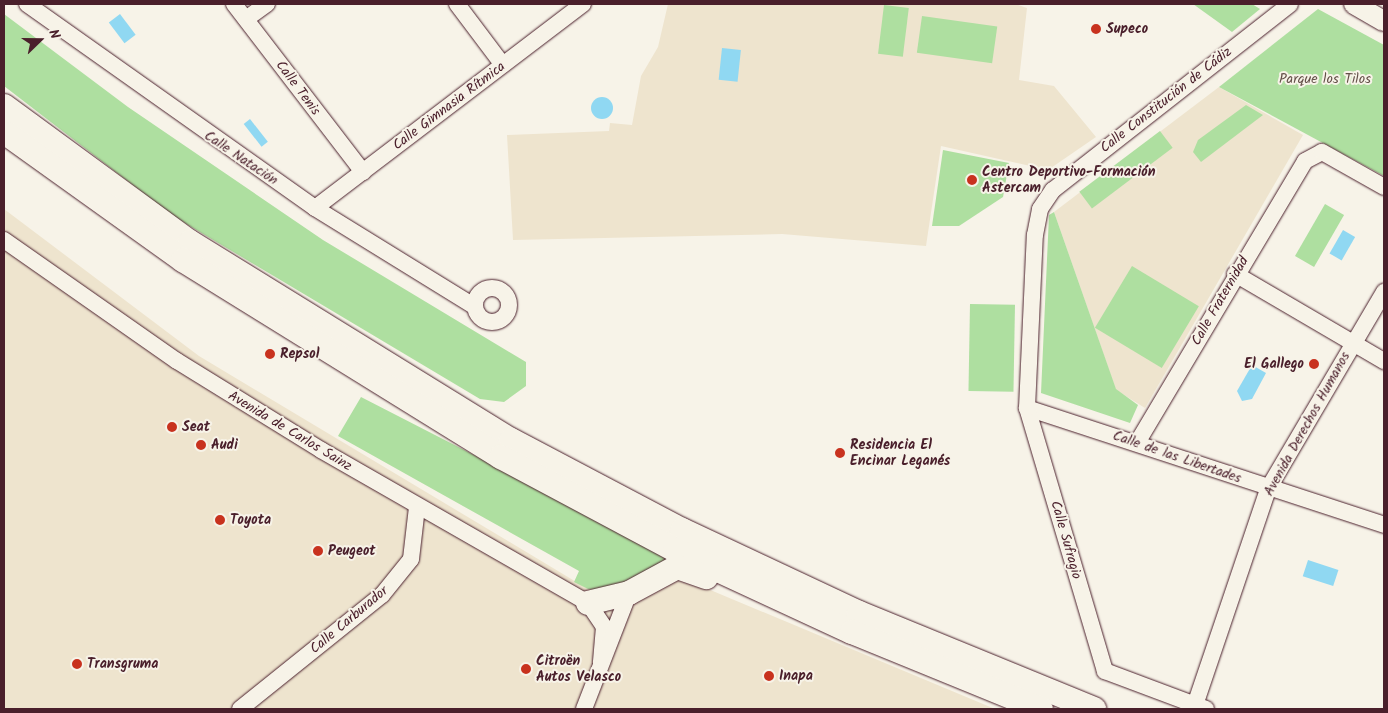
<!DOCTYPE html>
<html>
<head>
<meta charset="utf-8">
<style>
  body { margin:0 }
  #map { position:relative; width:1388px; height:713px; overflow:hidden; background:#f7f3e8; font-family:Kalam,sans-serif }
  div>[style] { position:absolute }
  .built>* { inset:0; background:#eee4ce }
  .green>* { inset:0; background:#aedfa0; transform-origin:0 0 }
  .water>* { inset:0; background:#90d8f2; transform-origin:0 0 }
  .round { border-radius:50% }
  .roads { filter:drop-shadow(0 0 1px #4a1f2b) drop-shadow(0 0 1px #4a1f2b) }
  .minor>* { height:16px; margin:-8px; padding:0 8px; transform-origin:8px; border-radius:8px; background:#f7f3e8 }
  .minor>.ring { margin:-8px; padding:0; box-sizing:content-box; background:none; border:16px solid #f7f3e8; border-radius:50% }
  .major>* { height:20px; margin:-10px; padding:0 10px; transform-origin:10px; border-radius:10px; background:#f7f3e8 }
  .highway>* { height:24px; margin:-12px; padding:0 12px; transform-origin:12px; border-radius:12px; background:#f7f3e8 }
  .dots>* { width:14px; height:14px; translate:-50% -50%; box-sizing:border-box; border:2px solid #f7f3e8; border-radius:50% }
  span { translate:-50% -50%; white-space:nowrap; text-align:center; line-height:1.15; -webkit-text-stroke:4px #f7f3e8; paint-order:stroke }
  .poi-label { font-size:14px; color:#4a1f2b; font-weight:700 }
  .left { translate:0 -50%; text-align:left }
  .right { translate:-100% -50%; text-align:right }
  .park-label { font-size:14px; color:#634f48 }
  .street-label { font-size:14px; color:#4a1f2b }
  .frame { position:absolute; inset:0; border:5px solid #4a1f2b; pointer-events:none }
  .north { position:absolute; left:15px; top:15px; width:50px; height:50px; -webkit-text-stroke:4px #f7f3e8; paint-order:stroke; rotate:68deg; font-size:14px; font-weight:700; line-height:20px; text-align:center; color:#4a1f2b }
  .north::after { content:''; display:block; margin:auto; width:18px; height:22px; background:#4a1f2b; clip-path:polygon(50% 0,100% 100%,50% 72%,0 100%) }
</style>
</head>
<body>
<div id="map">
  <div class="built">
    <i style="clip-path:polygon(668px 4px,1015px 4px,1027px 8px,1019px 80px,1054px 86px,1096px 137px,1048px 170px,941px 146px,926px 246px,782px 234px,513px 240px,507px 135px,609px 131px,610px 123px,632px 125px,641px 76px,658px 47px)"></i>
    <i style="clip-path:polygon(1219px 87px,1303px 135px,1145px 408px,1116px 390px,1054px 212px)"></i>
    <i style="clip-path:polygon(4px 209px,199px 356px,588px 589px,677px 576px,995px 709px,4px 709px)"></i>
  </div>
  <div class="green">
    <i style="clip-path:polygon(1193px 4px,1252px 4px,1260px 9px,1232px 32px)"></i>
    <i style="left:884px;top:5px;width:25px;height:49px;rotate:7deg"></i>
    <i style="clip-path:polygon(1318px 9px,1384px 45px,1384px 176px,1219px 87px)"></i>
    <i style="clip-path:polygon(4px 14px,128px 107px,323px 240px,526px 362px,526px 386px,504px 402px,480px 399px,173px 216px,4px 86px)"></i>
    <i style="left:922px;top:16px;width:76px;height:37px;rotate:8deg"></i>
    <i style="clip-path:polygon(1246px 105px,1263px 115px,1201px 162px,1193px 152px,1198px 140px)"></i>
    <i style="left:1160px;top:131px;width:21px;height:101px;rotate:53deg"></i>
    <i style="clip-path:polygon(943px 150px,1009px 163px,1003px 197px,959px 226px,932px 226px)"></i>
    <i style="left:1325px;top:204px;width:22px;height:60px;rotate:30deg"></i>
    <i style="clip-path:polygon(1054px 212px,1116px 389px,1138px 405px,1130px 423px,1041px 393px,1049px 215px)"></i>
    <i style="left:1132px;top:266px;width:78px;height:72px;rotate:31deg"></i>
    <i style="left:970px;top:304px;width:45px;height:87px;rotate:1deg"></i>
    <i style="clip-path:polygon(361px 397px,622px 531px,672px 563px,610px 591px,588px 589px,574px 582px,579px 571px,338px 436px)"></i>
  </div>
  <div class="water">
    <i style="left:120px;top:14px;width:26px;height:14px;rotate:53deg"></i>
    <i style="left:722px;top:48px;width:19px;height:32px;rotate:6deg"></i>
    <i class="round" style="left:591px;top:97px;width:22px;height:22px"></i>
    <i style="left:250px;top:119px;width:29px;height:8px;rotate:52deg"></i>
    <i style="left:1343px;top:230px;width:14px;height:27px;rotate:30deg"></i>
    <i style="clip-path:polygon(1252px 365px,1266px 373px,1252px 399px,1242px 401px,1237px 391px)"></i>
    <i style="left:1308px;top:560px;width:32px;height:17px;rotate:18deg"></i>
  </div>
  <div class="roads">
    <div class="minor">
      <i style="left:27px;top:4px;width:353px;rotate:35.3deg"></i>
      <i style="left:315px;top:208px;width:188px;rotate:31.7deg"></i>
      <i style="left:234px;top:4px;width:212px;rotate:52.5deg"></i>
      <i style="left:457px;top:4px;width:76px;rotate:53deg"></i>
      <i style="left:246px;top:19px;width:26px;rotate:-36deg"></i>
      <i style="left:315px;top:208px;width:337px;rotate:-37.3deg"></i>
      <i style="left:4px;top:240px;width:211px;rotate:35deg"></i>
      <i style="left:177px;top:361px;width:169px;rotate:31.7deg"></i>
      <i style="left:321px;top:450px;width:308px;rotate:29.8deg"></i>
      <i style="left:588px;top:603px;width:29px;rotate:56deg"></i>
      <i style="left:604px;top:627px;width:36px;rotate:95deg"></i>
      <i style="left:1235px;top:274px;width:173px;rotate:30.3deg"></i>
      <i class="ring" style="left:475px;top:288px;width:18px;height:18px"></i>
      <i style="left:1027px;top:408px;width:376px;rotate:18.1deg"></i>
      <i style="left:1137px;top:443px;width:328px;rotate:-59.2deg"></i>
      <i style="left:1305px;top:161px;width:19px;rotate:-28deg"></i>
      <i style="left:1322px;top:152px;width:71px;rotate:29.4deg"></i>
      <i style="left:1195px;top:705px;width:228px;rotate:-71.3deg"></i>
      <i style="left:1268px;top:489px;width:229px;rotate:-59.5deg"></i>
      <i style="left:240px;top:709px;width:182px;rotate:-38.8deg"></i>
      <i style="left:382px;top:595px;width:46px;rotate:-51.1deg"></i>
      <i style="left:411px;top:559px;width:52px;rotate:-83.4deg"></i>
      <i style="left:584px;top:709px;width:124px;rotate:-68.8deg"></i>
      <i style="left:1206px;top:709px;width:108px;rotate:-159.4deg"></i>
      <i style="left:1105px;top:671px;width:274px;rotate:-106.5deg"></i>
      <i style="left:1027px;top:408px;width:173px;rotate:-87.4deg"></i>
      <i style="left:1035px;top:235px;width:26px;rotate:-79deg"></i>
      <i style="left:1040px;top:209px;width:23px;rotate:-56deg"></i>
      <i style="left:1053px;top:190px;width:301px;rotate:-38.1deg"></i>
    </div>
    <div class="major">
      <i style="left:1354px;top:4px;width:34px;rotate:30deg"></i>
    </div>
    <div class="highway">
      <i style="left:4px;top:106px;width:230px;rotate:36.2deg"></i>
      <i style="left:190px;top:242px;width:377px;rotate:31.7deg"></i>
      <i style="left:511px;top:440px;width:193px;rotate:27.8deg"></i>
      <i style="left:682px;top:530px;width:195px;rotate:25.1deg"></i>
      <i style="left:859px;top:613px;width:254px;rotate:22.2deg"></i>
      <i style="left:4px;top:132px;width:220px;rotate:35.6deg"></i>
      <i style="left:183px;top:260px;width:374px;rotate:31.8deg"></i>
      <i style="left:501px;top:457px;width:197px;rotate:28.1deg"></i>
      <i style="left:675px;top:550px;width:195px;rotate:24.9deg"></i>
      <i style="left:852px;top:632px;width:204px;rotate:22.2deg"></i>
      <i style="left:588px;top:603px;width:42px;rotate:-13.7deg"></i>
      <i style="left:629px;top:593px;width:55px;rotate:-28.4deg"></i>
      <i style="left:677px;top:567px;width:31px;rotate:19deg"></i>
    </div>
  </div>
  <div class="dots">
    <i style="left:1096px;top:29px;background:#c8321e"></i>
    <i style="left:972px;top:180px;background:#c8321e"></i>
    <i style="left:270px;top:354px;background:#c8321e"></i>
    <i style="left:1314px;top:364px;background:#c8321e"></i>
    <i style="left:172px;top:427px;background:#c8321e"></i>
    <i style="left:201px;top:445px;background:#c8321e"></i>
    <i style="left:840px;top:453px;background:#c8321e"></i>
    <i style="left:220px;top:520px;background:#c8321e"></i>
    <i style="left:318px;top:551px;background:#c8321e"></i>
    <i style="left:77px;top:664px;background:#c8321e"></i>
    <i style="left:526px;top:669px;background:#c8321e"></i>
    <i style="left:769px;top:676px;background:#c8321e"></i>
  </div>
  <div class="poi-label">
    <span class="left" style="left:1106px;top:29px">Supeco</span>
    <span class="left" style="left:982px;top:180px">Centro Deportivo-Formación<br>Astercam</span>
    <span class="left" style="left:280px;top:354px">Repsol</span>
    <span class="right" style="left:1304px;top:364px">El Gallego</span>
    <span class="left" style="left:182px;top:427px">Seat</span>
    <span class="left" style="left:211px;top:445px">Audi</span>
    <span class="left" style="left:850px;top:453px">Residencia El<br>Encinar Leganés</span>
    <span class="left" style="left:230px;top:520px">Toyota</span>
    <span class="left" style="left:328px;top:551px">Peugeot</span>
    <span class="left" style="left:536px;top:669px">Citroën<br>Autos Velasco</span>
    <span class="left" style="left:87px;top:664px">Transgruma</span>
    <span class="left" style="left:779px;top:676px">Inapa</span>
  </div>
  <div class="park-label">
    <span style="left:1325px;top:79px">Parque los Tilos</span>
  </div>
  <div class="street-label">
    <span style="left:298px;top:88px;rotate:53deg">Calle Tenis</span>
    <span style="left:1166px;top:100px;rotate:-38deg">Calle Constitución de Cádiz</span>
    <span style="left:449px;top:106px;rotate:-37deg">Calle Gimnasia Rítmica</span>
    <span style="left:241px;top:158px;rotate:34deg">Calle Natación</span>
    <span style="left:1220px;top:301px;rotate:-60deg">Calle Fraternidad</span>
    <span style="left:1307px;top:424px;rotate:-61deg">Avenida Derechos Humanos</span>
    <span style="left:290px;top:431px;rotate:31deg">Avenida de Carlos Sainz</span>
    <span style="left:1177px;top:457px;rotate:19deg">Calle de las Libertades</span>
    <span style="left:1066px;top:540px;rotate:74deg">Calle Sufragio</span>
    <span style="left:349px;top:620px;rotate:-40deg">Calle Carburador</span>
  </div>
  <div class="frame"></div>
  <div class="north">N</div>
</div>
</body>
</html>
